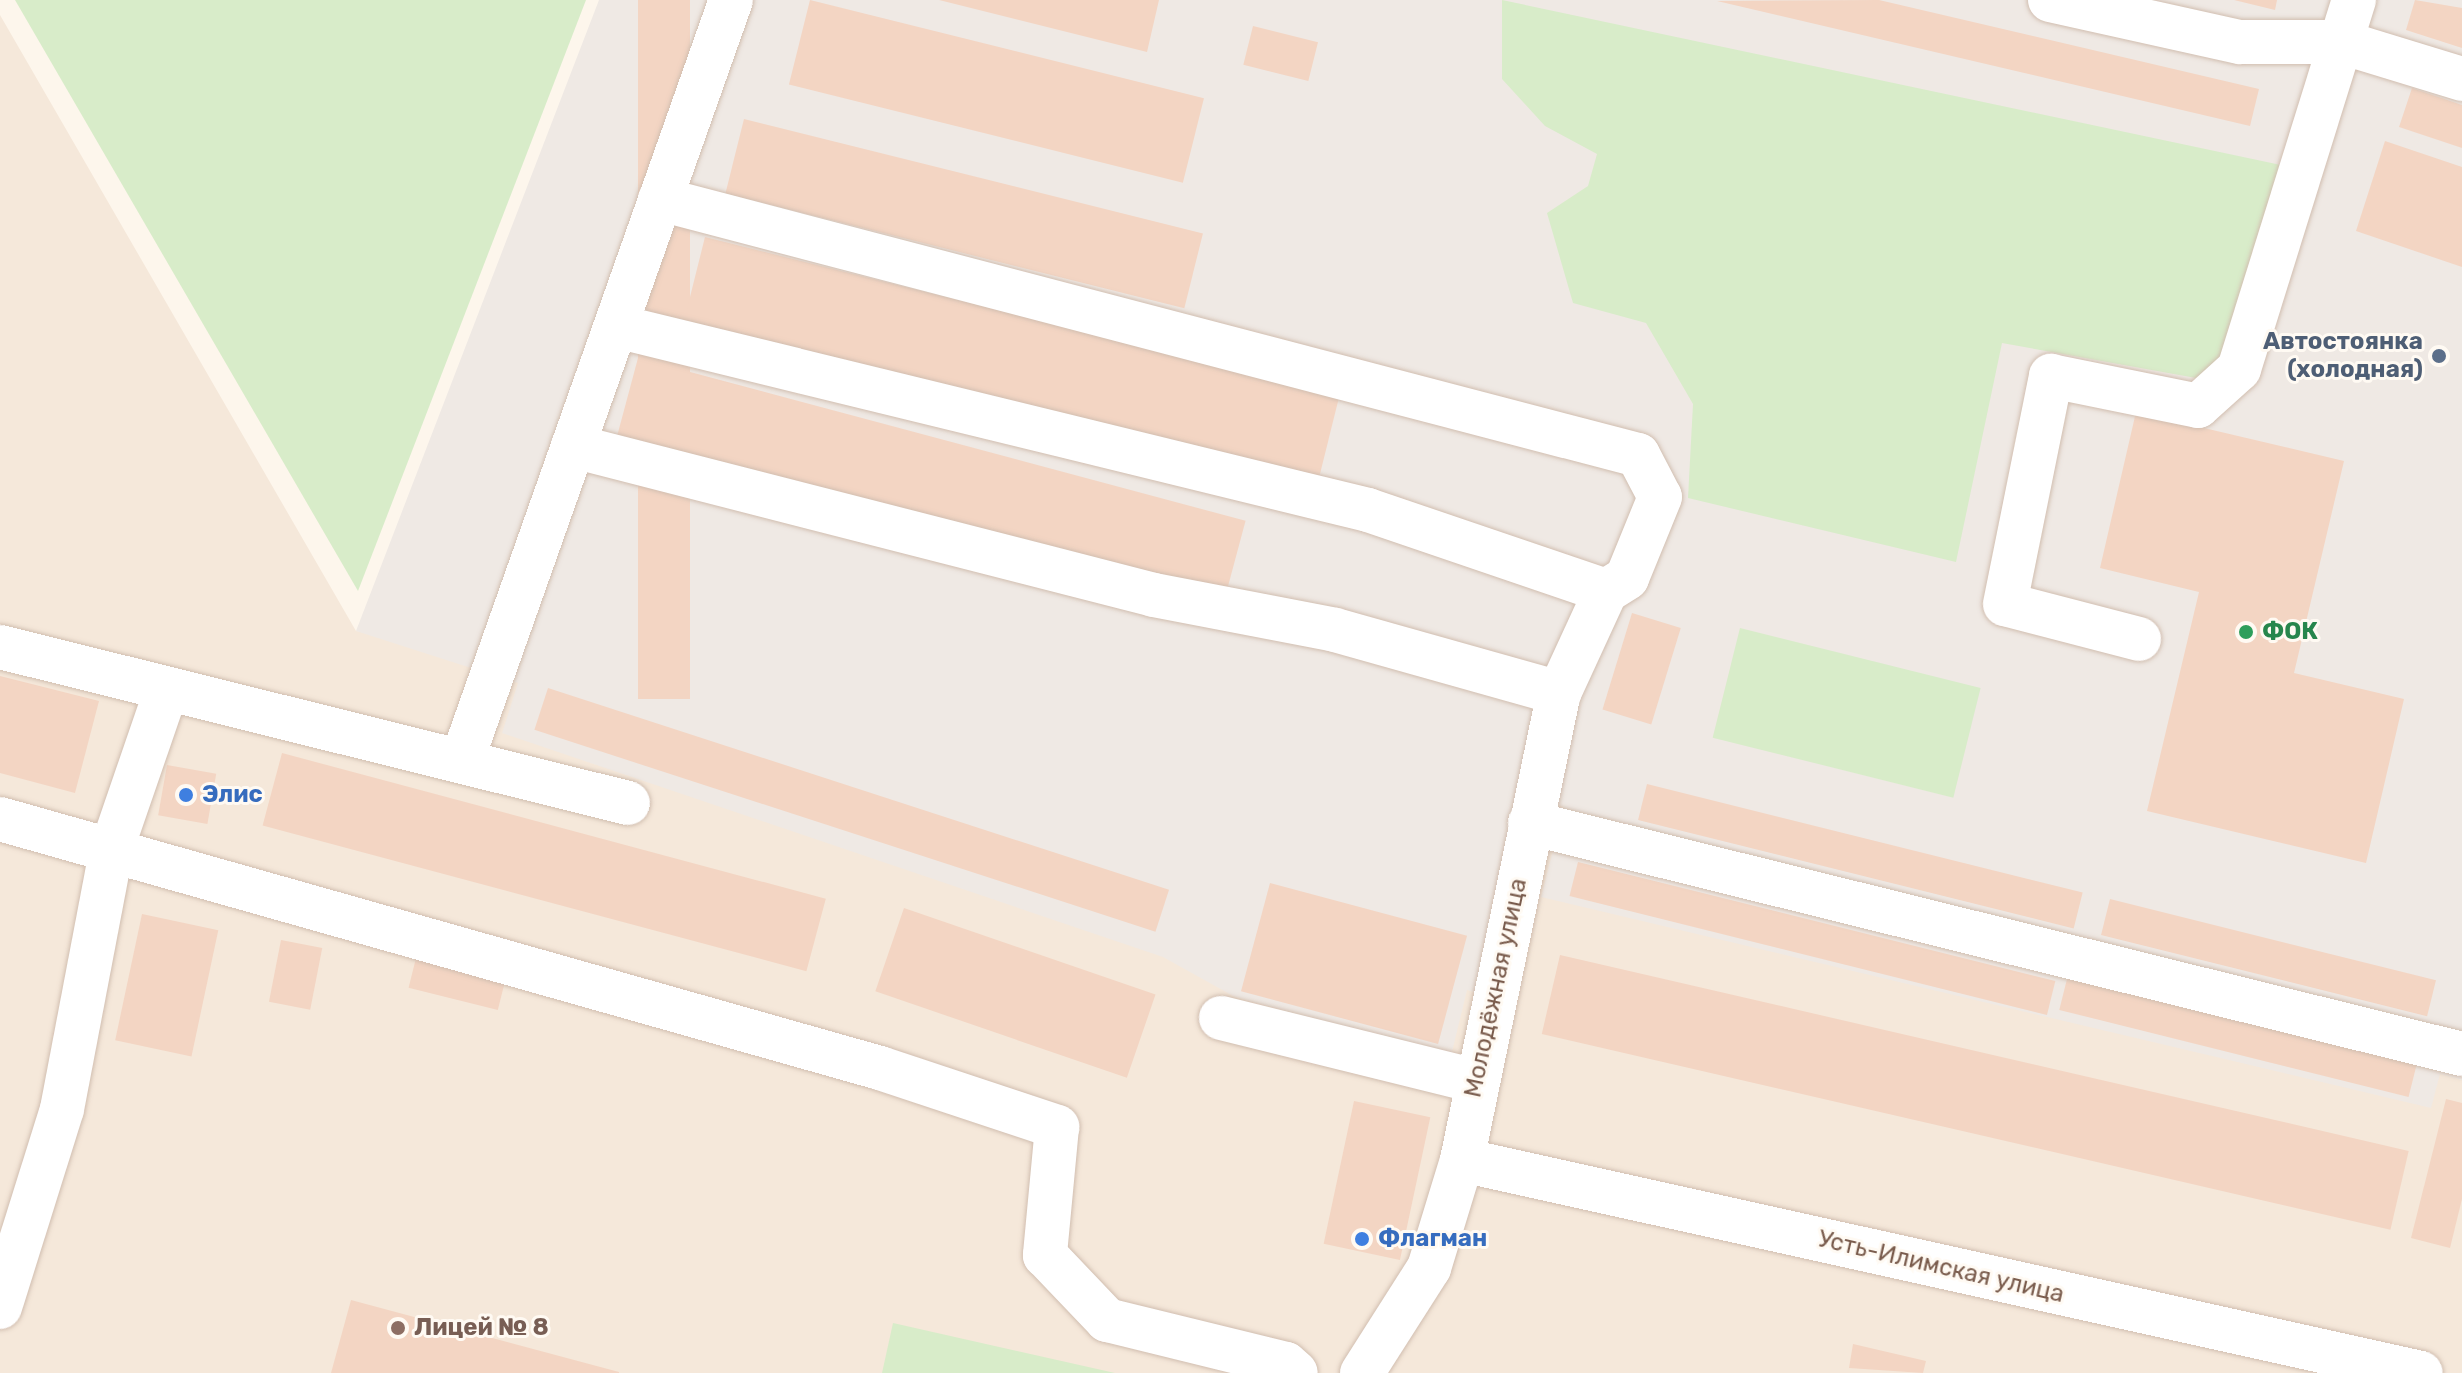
<!DOCTYPE html>
<html>
<head>
<meta charset="utf-8">
<style>
  body { margin:0 }
  #map { position:relative; width:2462px; height:1373px; overflow:hidden; background:#fdf6ec; font-family:Rubik,sans-serif }
  div>[style] { position:absolute }
  .residential>* { inset:0; background:#f5e8da }
  .industrial>* { inset:0; background:#efe9e4 }
  .green>* { inset:0; background:#d8ecc9; transform-origin:0 0 }
  .building>* { inset:0; background:#f3d5c3; transform-origin:0 0 }
  .roads { filter:drop-shadow(0 0 2px #d1beb0) drop-shadow(0 0 2px #d1beb0) }
  .minor>* { height:44px; margin:-22px; padding:0 22px; transform-origin:22px; border-radius:22px; background:#fff }
  .dots>* { width:22px; height:22px; translate:-50% -50%; box-sizing:border-box; border:4px solid #fffaf3; border-radius:50% }
  span { translate:-50% -50%; white-space:nowrap; text-align:center; line-height:1.15; -webkit-text-stroke:6px #fffaf3; paint-order:stroke }
  .service-label { font-size:24px; color:#4e5e75; font-weight:700 }
  .right { translate:-100% -50%; text-align:right }
  .leisure-label { font-size:24px; color:#27864d; font-weight:700 }
  .left { translate:0 -50%; text-align:left }
  .shop-label { font-size:24px; color:#366cbe; font-weight:700 }
  .street-label { font-size:24px; color:#7a5c4d }
  .education-label { font-size:24px; color:#785e54; font-weight:700 }
</style>
</head>
<body>
<div id="map">
  <div class="residential">
    <i style="clip-path:polygon(0 15px,356px 631px,1522px 793px,2462px 1080px,2462px 1373px,0 1373px)"></i>
  </div>
  <div class="industrial">
    <i style="clip-path:polygon(599px 0,2462px 0,2462px 1080px,2440px 1074px,2431px 1108px,1541px 897px,1564px 807px,1523px 794px,1480px 994px,1467px 990px,1451px 1056px,1235px 997px,1163px 957px,502px 733px,518px 683px,356px 631px)"></i>
  </div>
  <div class="green">
    <i style="clip-path:polygon(15px 0,586px 0,358px 591px)"></i>
    <i style="clip-path:polygon(1502px 0,2290px 167px,2223px 362px,2196px 378px,2002px 343px,1956px 562px,1688px 498px,1693px 404px,1646px 323px,1573px 303px,1547px 213px,1588px 186px,1597px 154px,1545px 126px,1502px 79px)"></i>
    <i style="left:1740px;top:628px;width:248px;height:113px;rotate:14deg"></i>
    <i style="clip-path:polygon(893px 1323px,1115px 1373px,882px 1373px)"></i>
  </div>
  <div class="building">
    <i style="left:638px;top:0;width:52px;height:699px"></i>
    <i style="left:810px;top:0;width:406px;height:87px;rotate:14deg"></i>
    <i style="clip-path:polygon(939px 0,1159px 0,1147px 52px)"></i>
    <i style="clip-path:polygon(1879px 0,2259px 89px,2250px 126px,1717px 1px)"></i>
    <i style="clip-path:polygon(2234px 0,2277px 0,2275px 10px)"></i>
    <i style="clip-path:polygon(2415px 0,2462px 8px,2462px 48px,2406px 30px)"></i>
    <i style="left:1253px;top:26px;width:67px;height:40px;rotate:14deg"></i>
    <i style="clip-path:polygon(2412px 88px,2462px 105px,2462px 148px,2399px 127px)"></i>
    <i style="left:744px;top:119px;width:473px;height:77px;rotate:14deg"></i>
    <i style="clip-path:polygon(2385px 141px,2462px 167px,2462px 267px,2356px 231px)"></i>
    <i style="left:705px;top:237px;width:654px;height:91px;rotate:14deg"></i>
    <i style="left:638px;top:358px;width:629px;height:82px;rotate:15deg"></i>
    <i style="clip-path:polygon(2136px 412px,2344px 461px,2294px 673px,2404px 699px,2366px 863px,2147px 811px,2199px 592px,2100px 568px)"></i>
    <i style="left:1632px;top:613px;width:51px;height:101px;rotate:17deg"></i>
    <i style="clip-path:polygon(0 676px,99px 701px,75px 793px,0 773px)"></i>
    <i style="left:548px;top:688px;width:653px;height:44px;rotate:18deg"></i>
    <i style="left:282px;top:753px;width:563px;height:75px;rotate:15deg"></i>
    <i style="left:167px;top:765px;width:50px;height:51px;rotate:10deg"></i>
    <i style="left:1647px;top:784px;width:449px;height:37px;rotate:14deg"></i>
    <i style="left:1578px;top:862px;width:492px;height:35px;rotate:14deg"></i>
    <i style="left:1270px;top:883px;width:204px;height:112px;rotate:15deg"></i>
    <i style="left:2110px;top:899px;width:336px;height:37px;rotate:14deg"></i>
    <i style="left:904px;top:908px;width:266px;height:88px;rotate:19deg"></i>
    <i style="left:142px;top:914px;width:78px;height:129px;rotate:12deg"></i>
    <i style="left:281px;top:940px;width:42px;height:63px;rotate:11deg"></i>
    <i style="left:418px;top:950px;width:92px;height:39px;rotate:14deg"></i>
    <i style="left:1560px;top:955px;width:871px;height:81px;rotate:13deg"></i>
    <i style="left:2068px;top:975px;width:360px;height:36px;rotate:14deg"></i>
    <i style="clip-path:polygon(2446px 1099px,2462px 1103px,2462px 1199px,2450px 1248px,2411px 1238px)"></i>
    <i style="left:1354px;top:1101px;width:78px;height:146px;rotate:12deg"></i>
    <i style="clip-path:polygon(351px 1300px,619px 1372px,619px 1373px,331px 1373px)"></i>
    <i style="clip-path:polygon(1853px 1344px,1926px 1361px,1923px 1373px,1849px 1368px)"></i>
  </div>
  <div class="roads">
    <div class="minor">
      <i style="left:2050px;top:0;width:195px;rotate:12.5deg"></i>
      <i style="left:2240px;top:42px;width:101px"></i>
      <i style="left:2341px;top:42px;width:127px;rotate:17deg"></i>
      <i style="left:660px;top:199px;width:1011px;rotate:14.67deg"></i>
      <i style="left:1638px;top:455px;width:47px;rotate:62.4deg"></i>
      <i style="left:1660px;top:497px;width:87px;rotate:112.2deg"></i>
      <i style="left:1627px;top:578px;width:25px;rotate:148deg"></i>
      <i style="left:616px;top:326px;width:774px;rotate:13.75deg"></i>
      <i style="left:1368px;top:510px;width:251px;rotate:18.8deg"></i>
      <i style="left:573px;top:446px;width:600px;rotate:14.38deg"></i>
      <i style="left:1154px;top:595px;width:184px;rotate:10.9deg"></i>
      <i style="left:1335px;top:630px;width:233px;rotate:15.7deg"></i>
      <i style="left:2139px;top:639px;width:138px;rotate:-165.4deg"></i>
      <i style="left:2005px;top:604px;width:233px;rotate:-78.6deg"></i>
      <i style="left:2051px;top:376px;width:150px;rotate:11.5deg"></i>
      <i style="left:2198px;top:406px;width:55px;rotate:-42.1deg"></i>
      <i style="left:2239px;top:369px;width:387px;rotate:-72.7deg"></i>
      <i style="left:0;top:647px;width:647px;rotate:13.95deg"></i>
      <i style="left:462px;top:760px;width:806px;rotate:-70.51deg"></i>
      <i style="left:0;top:819px;width:915px;rotate:15.8deg"></i>
      <i style="left:880px;top:1068px;width:187px;rotate:18.4deg"></i>
      <i style="left:1057px;top:1127px;width:129px;rotate:95.4deg"></i>
      <i style="left:1045px;top:1255px;width:90px;rotate:46.4deg"></i>
      <i style="left:1107px;top:1320px;width:184px;rotate:13.8deg"></i>
      <i style="left:1286px;top:1364px;width:13px;rotate:42deg"></i>
      <i style="left:1530px;top:823px;width:960px;rotate:13.92deg"></i>
      <i style="left:1221px;top:1018px;width:262px;rotate:13.9deg"></i>
      <i style="left:1462px;top:1160px;width:982px;rotate:12.52deg"></i>
      <i style="left:0;top:1307px;width:207px;rotate:-72.6deg"></i>
      <i style="left:62px;top:1109px;width:266px;rotate:-79.2deg"></i>
      <i style="left:112px;top:848px;width:166px;rotate:-71deg"></i>
      <i style="left:1362px;top:1373px;width:125px;rotate:-57.5deg"></i>
      <i style="left:1429px;top:1268px;width:113px;rotate:-73deg"></i>
      <i style="left:1462px;top:1160px;width:477px;rotate:-78.3deg"></i>
      <i style="left:1559px;top:693px;width:112px;rotate:-65.3deg"></i>
    </div>
  </div>
  <div class="dots">
    <i style="left:2439px;top:356px;background:#5c6f8a"></i>
    <i style="left:2246px;top:632px;background:#2e9e5b"></i>
    <i style="left:186px;top:795px;background:#3f7fe0"></i>
    <i style="left:1362px;top:1239px;background:#3f7fe0"></i>
    <i style="left:398px;top:1328px;background:#8d6e63"></i>
  </div>
  <div class="service-label">
    <span class="right" style="left:2423px;top:356px">Автостоянка<br>(холодная)</span>
  </div>
  <div class="leisure-label">
    <span class="left" style="left:2262px;top:632px">ФОК</span>
  </div>
  <div class="shop-label">
    <span class="left" style="left:202px;top:795px">Элис</span>
    <span class="left" style="left:1378px;top:1239px">Флагман</span>
  </div>
  <div class="street-label">
    <span style="left:1496px;top:988px;rotate:-78deg">Молодёжная улица</span>
    <span style="left:1941px;top:1267px;rotate:13deg">Усть-Илимская улица</span>
  </div>
  <div class="education-label">
    <span class="left" style="left:414px;top:1328px">Лицей № 8</span>
  </div>
</div>
</body>
</html>
